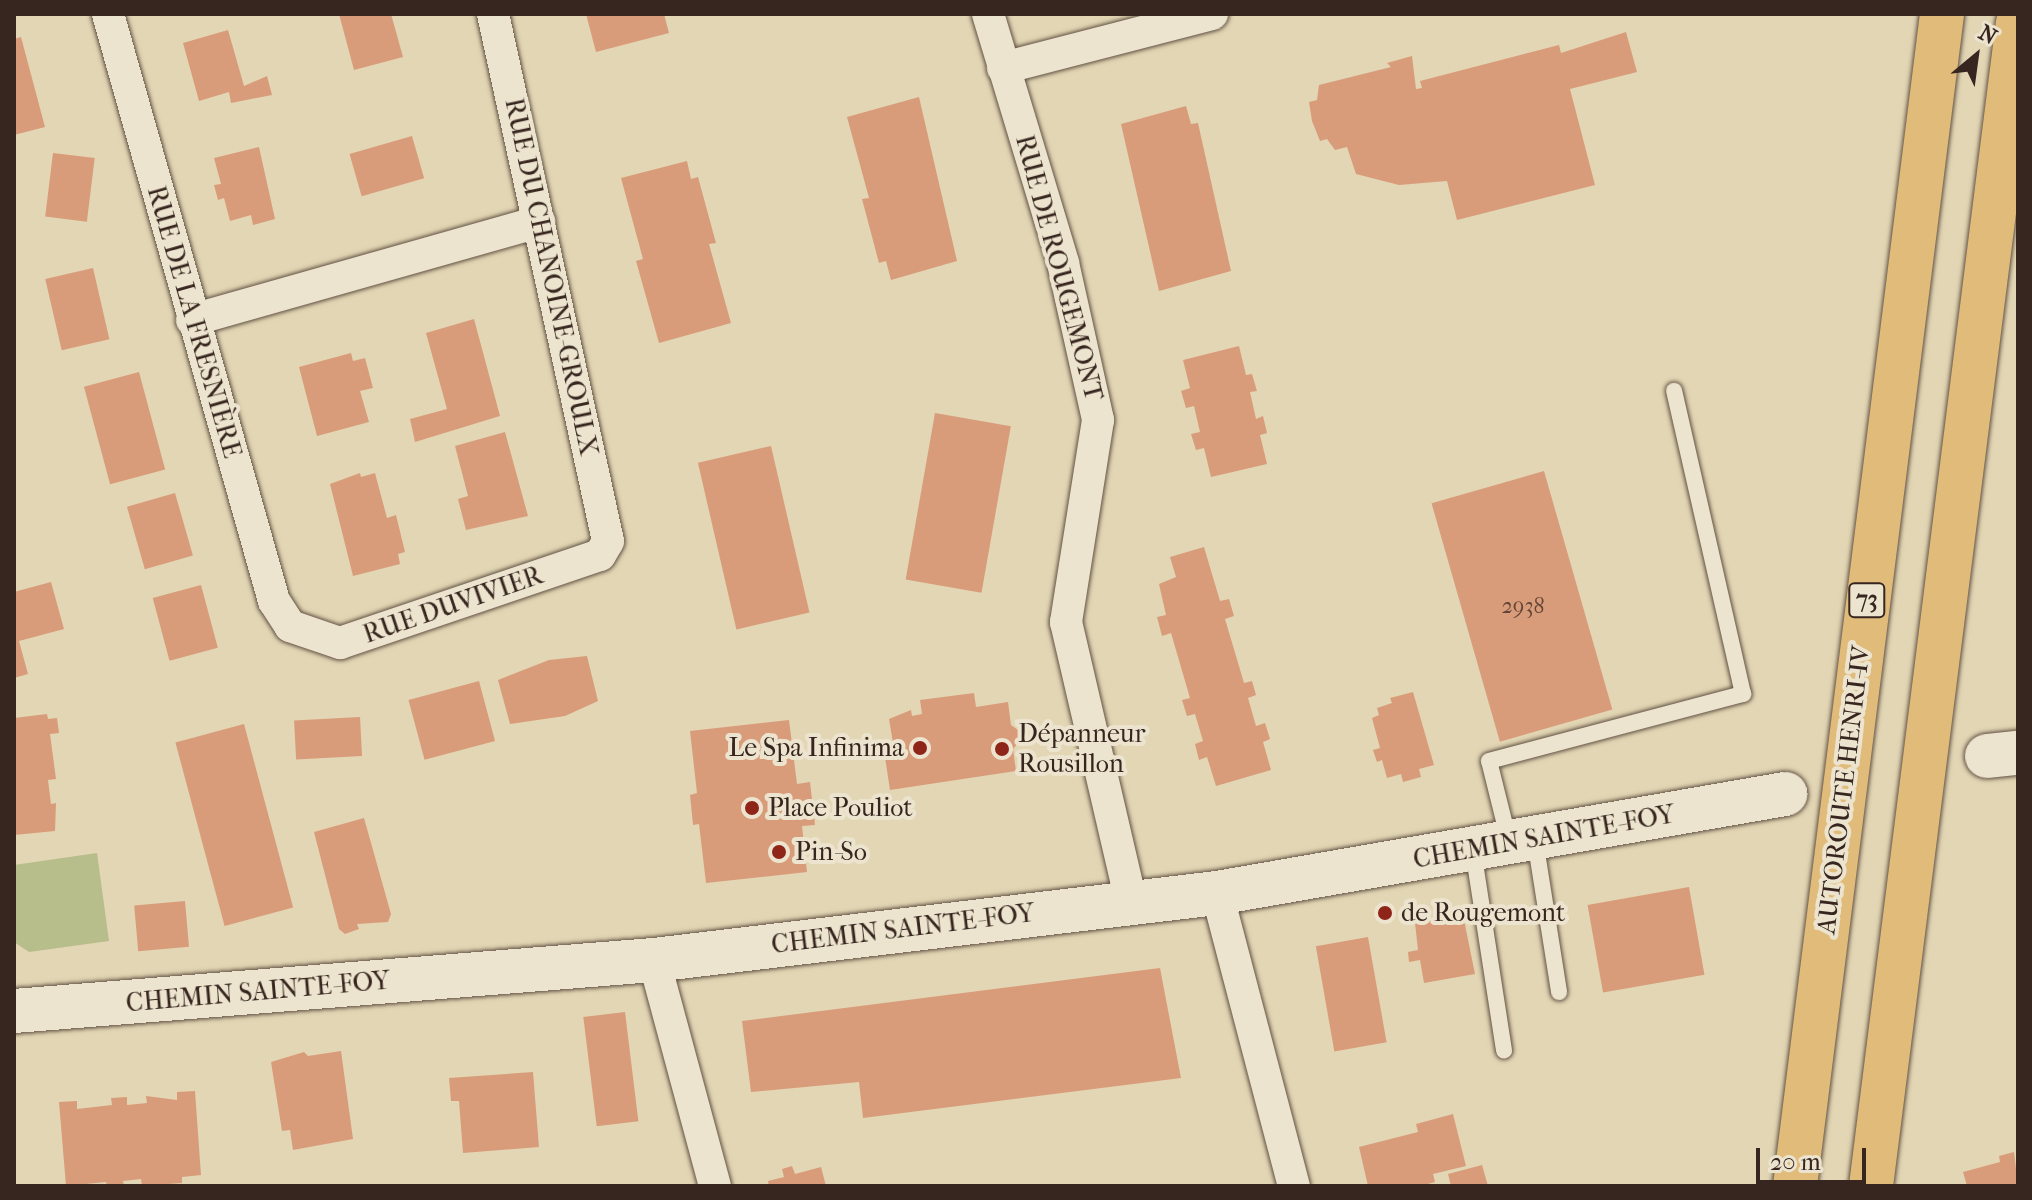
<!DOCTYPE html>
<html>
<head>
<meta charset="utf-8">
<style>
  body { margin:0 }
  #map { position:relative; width:2032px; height:1200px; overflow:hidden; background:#e2d6b4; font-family:"IM FELL French Canon",serif }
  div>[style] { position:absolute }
  .green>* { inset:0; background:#b7bd8b }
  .building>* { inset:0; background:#d99c7a; transform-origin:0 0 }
  .roads { filter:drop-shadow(0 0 2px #625244) drop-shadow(0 0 2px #625244) }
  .lane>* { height:16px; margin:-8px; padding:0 8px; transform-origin:8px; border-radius:8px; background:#ece4ce }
  .street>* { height:32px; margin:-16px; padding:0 16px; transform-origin:16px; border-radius:16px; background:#ece4ce }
  .secondary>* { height:44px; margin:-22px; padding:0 22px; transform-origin:22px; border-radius:22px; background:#ece4ce }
  .highway>* { height:44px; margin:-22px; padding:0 22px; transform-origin:22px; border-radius:22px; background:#e1bb7a }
  .dots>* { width:22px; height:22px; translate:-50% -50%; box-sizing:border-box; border:4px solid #ece4ce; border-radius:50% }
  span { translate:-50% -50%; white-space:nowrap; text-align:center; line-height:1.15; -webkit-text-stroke:8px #ece4ce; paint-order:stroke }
  .number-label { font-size:22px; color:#604436 }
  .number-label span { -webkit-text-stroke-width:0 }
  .shield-label span { padding:2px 6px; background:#ece4ce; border:2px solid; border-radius:6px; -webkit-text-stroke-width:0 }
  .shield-label { font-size:24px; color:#37261f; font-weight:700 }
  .street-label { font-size:26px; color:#37261f }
  .poi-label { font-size:26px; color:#37261f }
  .left { translate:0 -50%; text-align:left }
  .right { translate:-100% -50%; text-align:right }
  .frame { position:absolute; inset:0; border:16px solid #37261f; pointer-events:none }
  .north { position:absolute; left:1936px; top:16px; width:80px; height:80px; -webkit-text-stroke:6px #ece4ce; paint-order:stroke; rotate:29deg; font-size:22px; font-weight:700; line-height:32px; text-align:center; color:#37261f }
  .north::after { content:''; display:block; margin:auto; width:28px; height:36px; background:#37261f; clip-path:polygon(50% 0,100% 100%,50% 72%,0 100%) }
  .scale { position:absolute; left:1756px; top:1148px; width:110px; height:36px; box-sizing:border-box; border:4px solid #37261f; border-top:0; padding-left:10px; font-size:24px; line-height:28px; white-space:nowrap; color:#37261f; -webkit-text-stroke:6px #ece4ce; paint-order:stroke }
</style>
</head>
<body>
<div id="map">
  <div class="green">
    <i style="clip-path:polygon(97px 853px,109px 941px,29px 952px,14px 942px,14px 865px)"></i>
  </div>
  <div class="building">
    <i style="clip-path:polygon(339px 14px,391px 14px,403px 57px,354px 70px)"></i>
    <i style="clip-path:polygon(586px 14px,664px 14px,669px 33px,596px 52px)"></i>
    <i style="clip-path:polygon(228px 30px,244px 86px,267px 76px,272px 95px,231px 103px,229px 92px,199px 101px,183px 43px)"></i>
    <i style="clip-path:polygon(1626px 32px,1637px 72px,1570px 89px,1595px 185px,1457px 220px,1447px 181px,1399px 185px,1356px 174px,1347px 147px,1335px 150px,1327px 139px,1320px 141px,1312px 121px,1309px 102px,1317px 100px,1319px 85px,1391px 67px,1387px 63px,1412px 56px,1416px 89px,1422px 88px,1420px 81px,1559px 45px,1561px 53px)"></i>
    <i style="clip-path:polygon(21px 37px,45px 127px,14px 135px,14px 39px)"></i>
    <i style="clip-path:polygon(919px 97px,957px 261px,891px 280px,886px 261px,879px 263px,862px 199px,869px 198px,847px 117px)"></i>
    <i style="clip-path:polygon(1186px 106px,1191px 124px,1198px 123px,1231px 271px,1159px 291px,1121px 124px)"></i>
    <i style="left:412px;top:136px;width:44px;height:65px;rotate:74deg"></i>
    <i style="clip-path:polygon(259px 147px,275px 219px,253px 225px,251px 215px,230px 221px,224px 198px,218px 200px,214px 185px,221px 184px,214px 158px)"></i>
    <i style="left:53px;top:153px;width:42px;height:64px;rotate:7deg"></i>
    <i style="clip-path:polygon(687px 161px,691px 179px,698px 177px,716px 243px,709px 244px,731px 323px,659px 343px,636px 261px,643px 259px,621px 178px)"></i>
    <i style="left:93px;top:268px;width:73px;height:49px;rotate:77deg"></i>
    <i style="clip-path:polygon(474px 319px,500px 416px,415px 442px,410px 419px,447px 409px,426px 333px)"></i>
    <i style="clip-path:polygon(1239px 346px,1246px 375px,1252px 374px,1257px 391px,1250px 392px,1256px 419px,1263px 416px,1267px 433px,1260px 435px,1267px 464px,1211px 477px,1204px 448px,1196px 450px,1191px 434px,1200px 432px,1194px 406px,1186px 408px,1181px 391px,1190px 388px,1183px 360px)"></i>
    <i style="clip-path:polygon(351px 353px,353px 361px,365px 358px,373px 388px,360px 391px,369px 422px,317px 436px,299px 367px)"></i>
    <i style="left:139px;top:372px;width:101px;height:57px;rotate:75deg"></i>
    <i style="left:935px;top:413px;width:77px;height:169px;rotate:10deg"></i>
    <i style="clip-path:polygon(505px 432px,528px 516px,466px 530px,458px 499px,468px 496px,455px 446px)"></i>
    <i style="left:771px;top:446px;width:171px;height:75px;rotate:77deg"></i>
    <i style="left:1544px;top:471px;width:248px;height:117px;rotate:74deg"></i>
    <i style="clip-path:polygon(360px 473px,361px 477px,375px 473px,387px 518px,396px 515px,405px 552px,398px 554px,400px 564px,353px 576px,330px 484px)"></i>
    <i style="left:175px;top:493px;width:65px;height:50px;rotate:74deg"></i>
    <i style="clip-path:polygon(1204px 547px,1220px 601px,1229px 599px,1234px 616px,1225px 619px,1244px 683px,1252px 681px,1256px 695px,1248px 698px,1256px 726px,1265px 723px,1270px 739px,1263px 742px,1271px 770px,1216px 786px,1207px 757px,1199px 760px,1195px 744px,1203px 741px,1195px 714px,1187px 716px,1182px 700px,1190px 698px,1171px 633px,1162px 636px,1157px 617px,1166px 615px,1159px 584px,1176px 577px,1170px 557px)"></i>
    <i style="clip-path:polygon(51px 582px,64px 629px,19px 641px,28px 674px,14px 678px,14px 592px)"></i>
    <i style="left:201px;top:585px;width:65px;height:50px;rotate:75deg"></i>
    <i style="clip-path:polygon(587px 656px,598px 701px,565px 716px,510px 724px,498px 680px,549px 660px)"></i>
    <i style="left:479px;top:681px;width:62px;height:73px;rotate:75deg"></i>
    <i style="clip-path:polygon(1413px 692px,1434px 765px,1419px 769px,1421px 777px,1403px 782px,1401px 774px,1387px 778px,1382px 760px,1377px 762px,1373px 750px,1380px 748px,1372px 718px,1379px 715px,1377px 708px,1392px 703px,1390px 698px)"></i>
    <i style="clip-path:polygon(974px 693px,976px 707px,1008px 702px,1011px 725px,1025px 735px,1013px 749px,1016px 771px,890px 790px,883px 744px,893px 743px,889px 719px,911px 710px,912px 716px,922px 714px,920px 700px)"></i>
    <i style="clip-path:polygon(47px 714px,48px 719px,57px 718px,59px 733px,50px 734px,56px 779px,48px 780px,51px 804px,56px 803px,55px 831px,14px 835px,14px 718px)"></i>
    <i style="left:360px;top:717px;width:39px;height:66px;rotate:87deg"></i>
    <i style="clip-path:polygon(789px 720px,797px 784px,810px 782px,815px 825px,802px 826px,807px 872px,706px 883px,699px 824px,693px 825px,690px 795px,697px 793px,690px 731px)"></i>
    <i style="left:244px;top:724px;width:190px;height:71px;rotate:75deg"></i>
    <i style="clip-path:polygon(364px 818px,391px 914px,388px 922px,357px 924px,359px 929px,345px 934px,339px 929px,314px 832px)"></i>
    <i style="left:1689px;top:887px;width:89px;height:103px;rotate:80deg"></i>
    <i style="left:185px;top:901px;width:46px;height:51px;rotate:85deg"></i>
    <i style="clip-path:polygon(1463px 915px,1475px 974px,1424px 983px,1420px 960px,1409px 962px,1408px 952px,1418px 950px,1415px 923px)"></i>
    <i style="left:1368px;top:937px;width:107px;height:53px;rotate:80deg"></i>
    <i style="clip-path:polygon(1160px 968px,1181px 1078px,863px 1118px,859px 1082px,751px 1092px,742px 1021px)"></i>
    <i style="left:625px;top:1012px;width:110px;height:42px;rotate:83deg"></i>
    <i style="clip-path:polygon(341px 1051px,353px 1139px,293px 1150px,290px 1130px,282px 1131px,271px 1062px,304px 1052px,308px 1056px)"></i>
    <i style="clip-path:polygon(533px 1072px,539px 1147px,463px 1153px,459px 1101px,451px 1101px,449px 1078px)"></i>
    <i style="clip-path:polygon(195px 1091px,201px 1175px,182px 1177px,182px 1183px,142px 1186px,141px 1179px,123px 1181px,124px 1186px,107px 1186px,106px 1182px,66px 1186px,59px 1102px,77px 1101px,77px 1109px,112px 1105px,111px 1098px,127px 1097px,127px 1105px,147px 1103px,146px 1096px,177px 1100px,177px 1092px)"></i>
    <i style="clip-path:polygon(1453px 1114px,1466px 1166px,1433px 1174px,1435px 1182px,1421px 1186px,1368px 1186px,1359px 1147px,1418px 1132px,1416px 1124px)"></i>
    <i style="clip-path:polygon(2014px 1152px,2018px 1186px,1967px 1186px,1963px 1172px,2000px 1162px,1999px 1156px)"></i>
    <i style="clip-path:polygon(1482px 1165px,1488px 1186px,1451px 1186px,1448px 1174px)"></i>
    <i style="clip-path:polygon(792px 1166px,795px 1174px,821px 1167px,826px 1186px,769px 1186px,768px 1181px,784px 1177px,782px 1169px)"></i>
  </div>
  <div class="roads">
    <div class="lane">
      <i style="left:1535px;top:840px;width:154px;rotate:81deg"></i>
      <i style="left:1509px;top:841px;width:82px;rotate:-104deg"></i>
      <i style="left:1489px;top:761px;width:263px;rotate:-14.8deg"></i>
      <i style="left:1743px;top:694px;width:311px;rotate:-102.8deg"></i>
      <i style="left:1473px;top:850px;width:203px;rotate:81.2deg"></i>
    </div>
    <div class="street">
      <i style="left:108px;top:14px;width:610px;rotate:74.21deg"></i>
      <i style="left:274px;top:601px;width:30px;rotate:57deg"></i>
      <i style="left:290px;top:626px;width:53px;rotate:18.8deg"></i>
      <i style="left:340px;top:643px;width:274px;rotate:-18.7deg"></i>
      <i style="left:600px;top:555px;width:16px;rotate:-60deg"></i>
      <i style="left:608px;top:541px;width:539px;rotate:-102.31deg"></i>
      <i style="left:988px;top:14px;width:260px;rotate:73.2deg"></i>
      <i style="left:1063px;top:263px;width:161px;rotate:77.4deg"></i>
      <i style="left:1098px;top:420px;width:205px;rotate:99deg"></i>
      <i style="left:1066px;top:622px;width:286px;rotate:76.9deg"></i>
      <i style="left:1003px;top:68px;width:216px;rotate:-14.5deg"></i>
      <i style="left:192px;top:320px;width:361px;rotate:-15.8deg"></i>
      <i style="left:1217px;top:893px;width:303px;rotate:75.3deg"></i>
      <i style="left:654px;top:960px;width:234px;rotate:74.9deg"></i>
    </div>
    <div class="secondary">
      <i style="left:1987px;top:756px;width:31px;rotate:-6deg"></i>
      <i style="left:14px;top:1011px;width:642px;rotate:-4.56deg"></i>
      <i style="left:654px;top:960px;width:567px;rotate:-6.79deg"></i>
      <i style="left:1217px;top:893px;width:577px;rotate:-9.89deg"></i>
    </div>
    <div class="highway">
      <i style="left:1795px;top:1186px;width:1181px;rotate:-82.85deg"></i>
      <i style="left:1871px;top:1186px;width:1172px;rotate:-82.8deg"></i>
    </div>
  </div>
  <div class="dots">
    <i style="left:920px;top:748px;background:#8f2418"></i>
    <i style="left:1002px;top:749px;background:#8f2418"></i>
    <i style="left:752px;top:808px;background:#8f2418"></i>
    <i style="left:779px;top:852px;background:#8f2418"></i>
    <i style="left:1385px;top:913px;background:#8f2418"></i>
  </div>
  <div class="number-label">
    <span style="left:1523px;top:607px">2938</span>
  </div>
  <div class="shield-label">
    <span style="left:1867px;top:600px">73</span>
  </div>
  <div class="street-label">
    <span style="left:1059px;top:268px;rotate:75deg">RUE DE ROUGEMONT</span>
    <span style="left:551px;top:277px;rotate:78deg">RUE DU CHANOINE-GROULX</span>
    <span style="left:194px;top:322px;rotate:74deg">RUE DE LA FRESNIÈRE</span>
    <span style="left:453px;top:605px;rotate:-19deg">RUE DUVIVIER</span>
    <span style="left:1844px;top:790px;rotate:-83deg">AUTOROUTE HENRI-IV</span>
    <span style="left:1544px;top:837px;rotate:-10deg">CHEMIN SAINTE-FOY</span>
    <span style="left:903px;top:929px;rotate:-7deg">CHEMIN SAINTE-FOY</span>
    <span style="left:258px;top:992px;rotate:-5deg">CHEMIN SAINTE-FOY</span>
  </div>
  <div class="poi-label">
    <span class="left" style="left:1018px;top:749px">Dépanneur<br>Rousillon</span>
    <span class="right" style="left:904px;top:748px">Le Spa Infinima</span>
    <span class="left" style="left:768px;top:808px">Place Pouliot</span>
    <span class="left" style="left:795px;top:852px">Pin-So</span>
    <span class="left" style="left:1401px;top:913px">de Rougemont</span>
  </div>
  <div class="frame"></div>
  <div class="north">N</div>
  <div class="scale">20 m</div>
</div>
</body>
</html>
